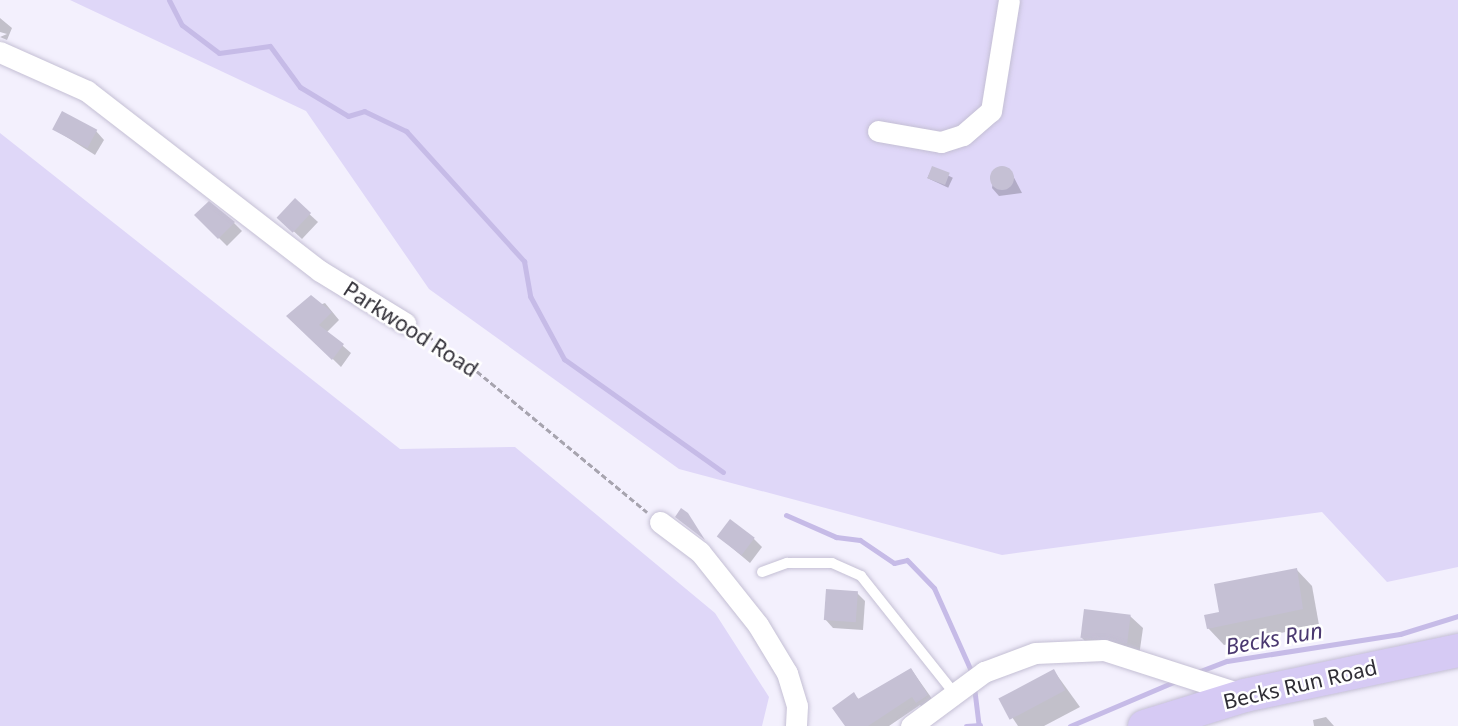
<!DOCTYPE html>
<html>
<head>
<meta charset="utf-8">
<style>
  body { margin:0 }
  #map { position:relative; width:1458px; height:726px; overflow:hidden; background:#f3f0fd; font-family:"Noto Sans",sans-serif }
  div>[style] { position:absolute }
  .green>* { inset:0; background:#dfd7f8 }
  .shadow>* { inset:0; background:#0003; transform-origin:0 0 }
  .stream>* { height:5px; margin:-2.5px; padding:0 2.5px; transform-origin:2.5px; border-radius:2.5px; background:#c6bbe7 }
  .building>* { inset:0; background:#c5c0d4; transform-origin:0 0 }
  .round { border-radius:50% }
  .path>* { height:3px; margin-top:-1.5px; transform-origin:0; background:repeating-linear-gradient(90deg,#a7a4af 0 6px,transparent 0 9px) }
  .roads { filter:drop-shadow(0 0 2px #c4bfd4) drop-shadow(0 0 2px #c4bfd4) }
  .lane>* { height:10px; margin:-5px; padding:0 5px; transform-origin:5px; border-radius:5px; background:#fff }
  .street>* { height:21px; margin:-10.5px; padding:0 10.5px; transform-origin:10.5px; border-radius:10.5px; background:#fff }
  .primary>* { height:33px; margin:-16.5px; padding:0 16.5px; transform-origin:16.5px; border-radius:16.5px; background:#d6caf4 }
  span { translate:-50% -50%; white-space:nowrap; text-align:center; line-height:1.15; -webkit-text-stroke:5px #fff; paint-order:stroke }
  .street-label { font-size:21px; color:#302e36 }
  .water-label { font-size:22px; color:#4a3870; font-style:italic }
</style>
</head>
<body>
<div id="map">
  <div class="green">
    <i style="clip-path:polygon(70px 0,1458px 0,1458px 567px,1387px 582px,1322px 512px,1002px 555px,679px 469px,429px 289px,306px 111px)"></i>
    <i style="clip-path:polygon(0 133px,400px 449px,515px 447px,715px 613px,769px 697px,762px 726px,0 726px)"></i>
  </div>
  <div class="shadow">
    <i style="clip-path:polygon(0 18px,12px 28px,7px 40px,0 37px,7px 34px,0 32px)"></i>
    <i style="clip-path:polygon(54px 129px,96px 131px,104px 140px,95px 155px)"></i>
    <i style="left:932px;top:168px;width:23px;height:11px;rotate:25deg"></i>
    <i style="clip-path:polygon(1009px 168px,1022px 193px,999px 196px,992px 188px,995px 169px)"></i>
    <i style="clip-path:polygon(295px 201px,318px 222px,302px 239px,287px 225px)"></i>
    <i style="clip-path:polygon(196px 215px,234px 223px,242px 231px,227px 246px)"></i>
    <i style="clip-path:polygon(325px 303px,339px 320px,327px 332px,351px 353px,341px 367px,289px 316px)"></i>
    <i style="clip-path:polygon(719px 537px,754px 539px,762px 547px,750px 563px)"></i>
    <i style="clip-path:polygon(1296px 569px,1312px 586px,1319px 625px,1224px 645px,1208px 628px,1221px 614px)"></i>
    <i style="clip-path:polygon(857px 593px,865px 601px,863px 630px,833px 628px,825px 619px)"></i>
    <i style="clip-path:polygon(1130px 616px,1143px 628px,1139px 656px,1094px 650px,1082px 638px)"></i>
    <i style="clip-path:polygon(911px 669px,935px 703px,925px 710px,920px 705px,889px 726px,847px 726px,853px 694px,860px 700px)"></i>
    <i style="clip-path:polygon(1054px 671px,1080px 707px,1044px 726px,1018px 726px,1000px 699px)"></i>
    <i style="clip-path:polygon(1326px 717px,1334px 726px,1314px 726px,1313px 720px)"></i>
  </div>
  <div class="stream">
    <i style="left:169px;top:0;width:28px;rotate:63deg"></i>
    <i style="left:182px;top:25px;width:46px;rotate:37.1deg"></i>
    <i style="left:219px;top:53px;width:51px;rotate:-7.8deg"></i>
    <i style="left:270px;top:46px;width:51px;rotate:53.8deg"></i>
    <i style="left:300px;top:87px;width:56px;rotate:31.1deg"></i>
    <i style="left:348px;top:116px;width:17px;rotate:-17deg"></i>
    <i style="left:364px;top:111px;width:47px;rotate:25.5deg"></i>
    <i style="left:406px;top:131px;width:176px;rotate:47.8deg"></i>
    <i style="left:524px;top:261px;width:36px;rotate:80deg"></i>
    <i style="left:530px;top:296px;width:72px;rotate:61.6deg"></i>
    <i style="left:564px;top:359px;width:195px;rotate:35.4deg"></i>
    <i style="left:786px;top:515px;width:55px;rotate:23.7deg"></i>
    <i style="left:836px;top:537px;width:24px;rotate:7deg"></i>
    <i style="left:860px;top:540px;width:41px;rotate:34.1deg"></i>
    <i style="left:894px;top:563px;width:13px;rotate:-13deg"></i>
    <i style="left:907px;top:560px;width:39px;rotate:46deg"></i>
    <i style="left:934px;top:588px;width:95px;rotate:65.9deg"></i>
    <i style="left:1195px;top:673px;width:34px;rotate:-21deg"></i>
    <i style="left:1227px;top:661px;width:175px;rotate:-8.9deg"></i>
    <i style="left:1400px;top:634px;width:61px;rotate:-17.2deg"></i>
    <i style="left:974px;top:687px;width:38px;rotate:83deg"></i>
    <i style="left:966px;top:726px;width:14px;rotate:-4deg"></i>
    <i style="left:1070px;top:726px;width:115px;rotate:-23deg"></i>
  </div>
  <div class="building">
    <i style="left:62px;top:111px;width:40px;height:21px;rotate:28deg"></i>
    <i style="left:932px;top:166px;width:19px;height:13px;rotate:21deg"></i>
    <i class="round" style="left:990px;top:166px;width:24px;height:24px"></i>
    <i style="left:295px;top:198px;width:22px;height:27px;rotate:43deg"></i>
    <i style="clip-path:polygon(209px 201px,235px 222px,218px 239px,194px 215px)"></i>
    <i style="clip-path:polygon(311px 295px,332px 312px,319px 325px,344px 344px,332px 360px,286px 316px)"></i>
    <i style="clip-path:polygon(681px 508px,688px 513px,705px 540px,675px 517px)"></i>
    <i style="left:730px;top:519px;width:31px;height:22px;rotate:37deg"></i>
    <i style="clip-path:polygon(1297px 568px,1303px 609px,1207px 629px,1204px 615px,1219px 612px,1214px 584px)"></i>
    <i style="left:826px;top:589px;width:32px;height:31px;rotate:4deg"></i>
    <i style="left:1084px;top:609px;width:47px;height:29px;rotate:7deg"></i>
    <i style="clip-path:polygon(911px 668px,928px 695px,916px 703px,912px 697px,868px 726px,845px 726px,832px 708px,854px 692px,858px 699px)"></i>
    <i style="left:1054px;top:669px;width:24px;height:63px;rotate:62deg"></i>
  </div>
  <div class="path">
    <i style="left:420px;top:331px;width:43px;rotate:32.6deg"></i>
    <i style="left:456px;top:354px;width:248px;rotate:39.6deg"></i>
  </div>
  <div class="roads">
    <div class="lane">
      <i style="left:762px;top:572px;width:27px;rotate:-20deg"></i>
      <i style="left:787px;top:563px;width:45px"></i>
      <i style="left:832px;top:563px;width:32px;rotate:24deg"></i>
      <i style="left:861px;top:576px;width:149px;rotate:51.5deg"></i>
    </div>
    <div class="street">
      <i style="left:0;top:52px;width:95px;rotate:24.1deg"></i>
      <i style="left:87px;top:91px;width:294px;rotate:37.7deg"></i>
      <i style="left:320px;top:271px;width:100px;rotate:31.5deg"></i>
      <i style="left:878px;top:131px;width:64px;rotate:9.9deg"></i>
      <i style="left:941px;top:142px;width:23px;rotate:-18deg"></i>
      <i style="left:963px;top:135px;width:37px;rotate:-41deg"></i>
      <i style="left:991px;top:111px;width:112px;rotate:-80.8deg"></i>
      <i style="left:660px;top:522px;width:50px;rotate:36.9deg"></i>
      <i style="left:700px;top:552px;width:93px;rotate:51.5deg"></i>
      <i style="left:758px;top:625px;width:56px;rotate:58.9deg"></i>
      <i style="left:787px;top:673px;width:34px;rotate:73deg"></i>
      <i style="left:797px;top:706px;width:20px;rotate:93deg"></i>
      <i style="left:911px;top:726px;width:91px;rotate:-36.5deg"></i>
      <i style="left:984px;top:672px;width:54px;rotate:-20.4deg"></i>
      <i style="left:1035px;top:653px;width:69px;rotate:-2.5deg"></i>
      <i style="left:1104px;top:650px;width:147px;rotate:17.8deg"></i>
    </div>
    <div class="primary">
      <i style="left:1144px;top:726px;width:105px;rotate:-17.2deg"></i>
      <i style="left:1244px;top:695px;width:219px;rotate:-11.9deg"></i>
    </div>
  </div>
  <div class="street-label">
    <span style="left:411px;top:329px;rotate:33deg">Parkwood Road</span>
    <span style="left:1300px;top:684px;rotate:-13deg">Becks Run Road</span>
  </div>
  <div class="water-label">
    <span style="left:1274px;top:638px;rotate:-10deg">Becks Run</span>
  </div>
</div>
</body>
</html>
